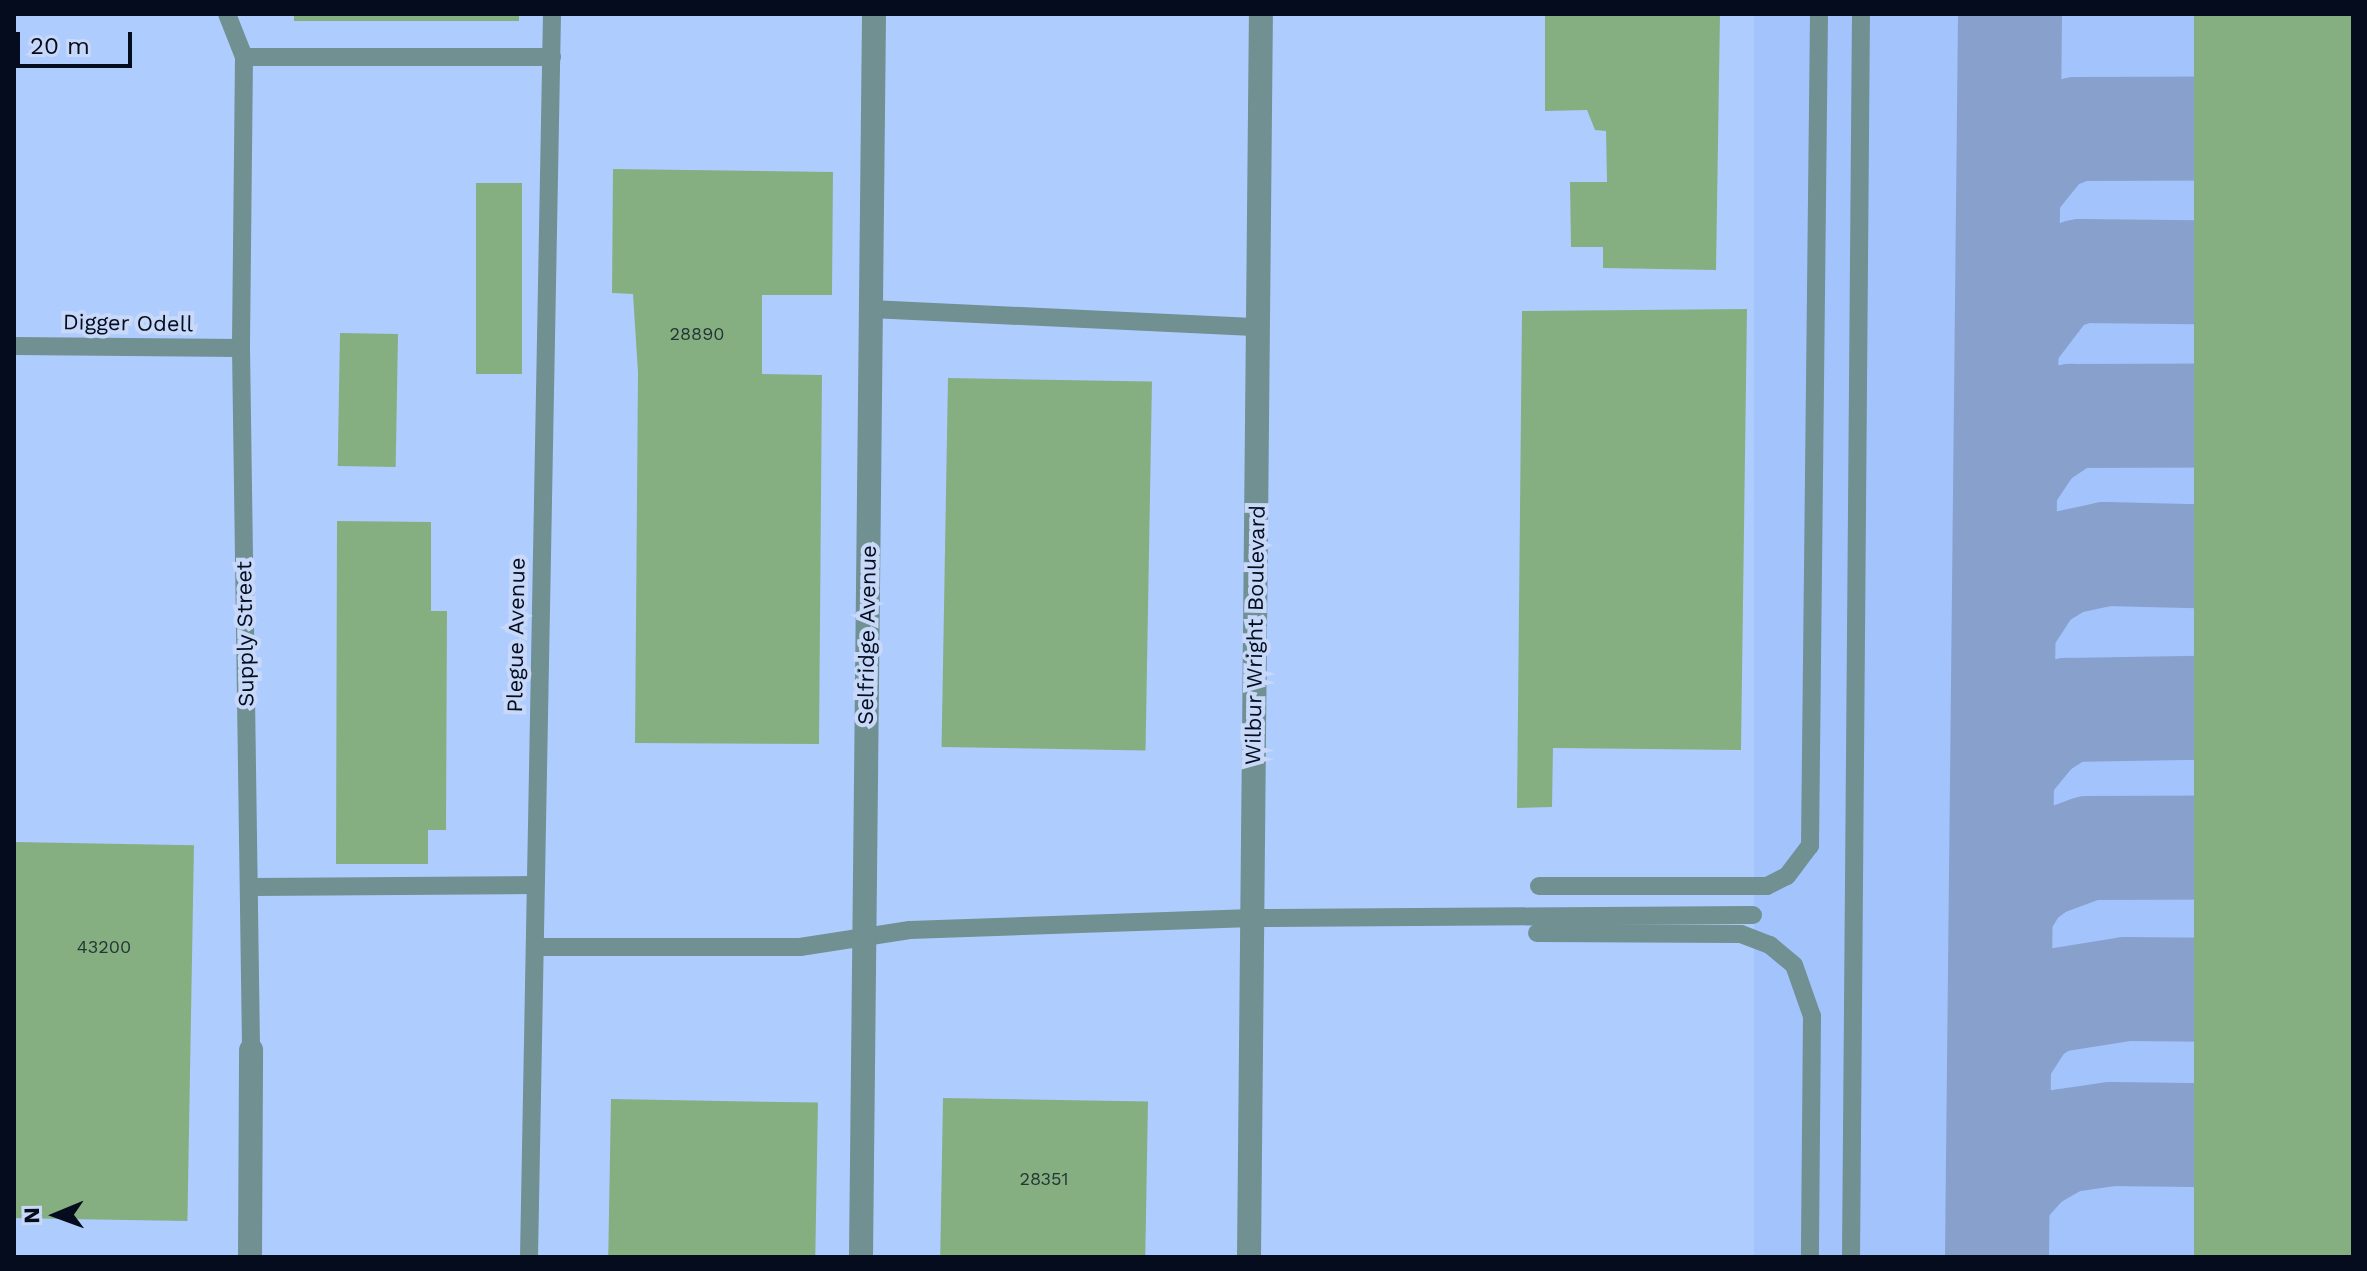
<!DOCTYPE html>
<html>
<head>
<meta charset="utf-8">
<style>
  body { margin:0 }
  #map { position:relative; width:2367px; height:1271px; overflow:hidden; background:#afccff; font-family:"Work Sans",sans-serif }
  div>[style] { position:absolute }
  .built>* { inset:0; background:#a3c3fd; transform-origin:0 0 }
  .taxiway>* { height:104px; margin:-52px; padding:0 52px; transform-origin:52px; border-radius:52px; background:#88a0cc }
  .building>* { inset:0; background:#86af81; transform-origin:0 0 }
  .lane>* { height:18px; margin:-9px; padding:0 9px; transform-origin:9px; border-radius:9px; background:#709092 }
  .street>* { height:24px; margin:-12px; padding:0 12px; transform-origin:12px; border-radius:12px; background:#709092 }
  span { translate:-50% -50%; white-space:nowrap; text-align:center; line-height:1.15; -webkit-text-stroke:8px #c7d8f8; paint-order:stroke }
  .number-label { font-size:18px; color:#243536 }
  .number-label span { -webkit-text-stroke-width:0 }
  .street-label { font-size:22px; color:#040c1d }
  .frame { position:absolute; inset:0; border:16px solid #040c1d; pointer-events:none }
  .north { position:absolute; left:16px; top:1175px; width:80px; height:80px; -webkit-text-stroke:6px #c7d8f8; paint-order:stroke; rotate:269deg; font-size:22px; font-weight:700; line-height:32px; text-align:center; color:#040c1d }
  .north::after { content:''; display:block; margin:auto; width:28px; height:36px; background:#040c1d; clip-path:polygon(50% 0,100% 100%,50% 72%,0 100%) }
  .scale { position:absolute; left:16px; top:32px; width:116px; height:36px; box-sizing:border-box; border:4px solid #040c1d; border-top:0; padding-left:10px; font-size:24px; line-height:28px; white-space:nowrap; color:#040c1d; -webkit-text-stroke:6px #c7d8f8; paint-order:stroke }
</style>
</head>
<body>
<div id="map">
  <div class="built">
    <i style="left:1754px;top:14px;width:599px;height:1243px"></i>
  </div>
  <div class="taxiway">
    <i style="left:2009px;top:188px;width:60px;rotate:-51deg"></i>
    <i style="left:2047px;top:141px;width:32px;rotate:-22deg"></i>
    <i style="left:2077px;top:129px;width:276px;rotate:-0.2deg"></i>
    <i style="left:2007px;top:340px;width:74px;rotate:-52.7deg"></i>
    <i style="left:2052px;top:281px;width:31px;rotate:-19deg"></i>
    <i style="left:2081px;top:271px;width:272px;rotate:0.6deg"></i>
    <i style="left:2006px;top:483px;width:50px;rotate:-56.3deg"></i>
    <i style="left:2034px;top:441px;width:45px;rotate:-34deg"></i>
    <i style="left:2071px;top:416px;width:282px;rotate:-0.2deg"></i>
    <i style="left:2005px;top:625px;width:51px;rotate:-56.9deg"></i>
    <i style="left:2033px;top:582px;width:36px;rotate:-32deg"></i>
    <i style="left:2064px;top:563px;width:43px;rotate:-12.1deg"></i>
    <i style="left:2106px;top:554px;width:247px;rotate:1.4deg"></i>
    <i style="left:2004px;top:769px;width:50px;rotate:-50.6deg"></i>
    <i style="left:2036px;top:730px;width:37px;rotate:-33deg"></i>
    <i style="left:2067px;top:710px;width:286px;rotate:-1deg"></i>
    <i style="left:2002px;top:910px;width:33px;rotate:-59deg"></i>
    <i style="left:2019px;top:882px;width:26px;rotate:-37deg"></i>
    <i style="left:2040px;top:866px;width:52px;rotate:-20.2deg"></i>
    <i style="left:2089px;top:848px;width:264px;rotate:-0.2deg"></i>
    <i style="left:2000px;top:1057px;width:50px;rotate:-57.3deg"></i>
    <i style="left:2027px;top:1015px;width:28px;rotate:-30deg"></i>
    <i style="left:2051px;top:1001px;width:77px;rotate:-9deg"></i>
    <i style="left:2127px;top:989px;width:226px;rotate:0.5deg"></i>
    <i style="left:1998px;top:1195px;width:45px;rotate:-48.6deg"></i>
    <i style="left:2028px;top:1161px;width:40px;rotate:-29.7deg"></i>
    <i style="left:2063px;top:1141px;width:49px;rotate:-8.1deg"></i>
    <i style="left:2112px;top:1134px;width:241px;rotate:0.7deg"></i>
    <i style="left:1997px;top:1257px;width:1243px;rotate:-89.4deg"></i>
  </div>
  <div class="building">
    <i style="left:294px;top:14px;width:225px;height:7px"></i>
    <i style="clip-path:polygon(1545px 14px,1720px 14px,1716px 270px,1603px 268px,1603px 247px,1571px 247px,1570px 182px,1607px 182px,1606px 131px,1595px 130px,1587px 110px,1545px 111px)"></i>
    <i style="left:2194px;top:14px;width:159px;height:1243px"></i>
    <i style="clip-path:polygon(613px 169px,833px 172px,832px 295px,762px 295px,762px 374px,822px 375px,819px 744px,635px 743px,638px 373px,633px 294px,612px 293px)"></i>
    <i style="left:476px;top:183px;width:46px;height:191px"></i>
    <i style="clip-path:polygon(1747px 309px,1741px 750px,1553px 748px,1552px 807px,1517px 808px,1522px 311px)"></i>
    <i style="left:340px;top:333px;width:58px;height:133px;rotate:1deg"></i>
    <i style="left:948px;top:378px;width:204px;height:369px;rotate:1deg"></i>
    <i style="clip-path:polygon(337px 521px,431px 522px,431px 611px,447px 611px,446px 830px,428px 830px,428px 864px,336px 864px)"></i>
    <i style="left:14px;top:842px;width:180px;height:376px;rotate:1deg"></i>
    <i style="left:943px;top:1098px;width:205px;height:159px;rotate:1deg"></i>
    <i style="left:611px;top:1099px;width:207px;height:158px;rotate:1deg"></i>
  </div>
  <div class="lane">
    <i style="left:227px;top:14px;width:46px;rotate:68.4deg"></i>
    <i style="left:244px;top:57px;width:291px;rotate:90.6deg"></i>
    <i style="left:241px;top:348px;width:702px;rotate:89.18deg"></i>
    <i style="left:244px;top:57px;width:308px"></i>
    <i style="left:871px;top:309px;width:388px;rotate:2.7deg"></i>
    <i style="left:14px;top:346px;width:227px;rotate:0.5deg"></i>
    <i style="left:1539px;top:886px;width:228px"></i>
    <i style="left:1767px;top:886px;width:22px;rotate:-27deg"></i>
    <i style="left:1787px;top:876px;width:38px;rotate:-53deg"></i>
    <i style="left:1810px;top:846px;width:832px;rotate:-89.38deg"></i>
    <i style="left:249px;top:887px;width:286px;rotate:-0.4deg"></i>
    <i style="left:1537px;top:933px;width:204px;rotate:0.3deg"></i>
    <i style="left:1741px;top:934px;width:31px;rotate:21deg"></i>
    <i style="left:1770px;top:945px;width:31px;rotate:40deg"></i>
    <i style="left:1794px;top:965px;width:54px;rotate:70.6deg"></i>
    <i style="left:1812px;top:1016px;width:241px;rotate:90.5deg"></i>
    <i style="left:535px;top:947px;width:265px"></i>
    <i style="left:800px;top:947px;width:111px;rotate:-8.8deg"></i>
    <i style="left:910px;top:930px;width:342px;rotate:-2deg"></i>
    <i style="left:1252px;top:918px;width:501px;rotate:-0.34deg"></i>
    <i style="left:529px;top:1257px;width:1243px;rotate:-88.94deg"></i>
    <i style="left:1851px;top:1257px;width:1243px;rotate:-89.54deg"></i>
  </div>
  <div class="street">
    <i style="left:250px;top:1257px;width:207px;rotate:-89.7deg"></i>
    <i style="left:861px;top:1257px;width:1243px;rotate:-89.4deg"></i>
    <i style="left:1249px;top:1257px;width:1243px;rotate:-89.45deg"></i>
  </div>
  <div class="number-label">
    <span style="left:697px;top:334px">28890</span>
    <span style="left:104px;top:947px">43200</span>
    <span style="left:1044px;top:1179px">28351</span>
  </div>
  <div class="street-label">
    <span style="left:128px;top:323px;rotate:1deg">Digger Odell</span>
    <span style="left:245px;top:634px;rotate:-91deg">Supply Street</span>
    <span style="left:516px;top:635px;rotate:-89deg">Plegue Avenue</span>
    <span style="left:867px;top:635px;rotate:-89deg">Selfridge Avenue</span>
    <span style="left:1255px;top:635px;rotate:-89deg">Wilbur Wright Boulevard</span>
  </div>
  <div class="frame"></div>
  <div class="north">N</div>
  <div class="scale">20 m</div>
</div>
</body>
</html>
